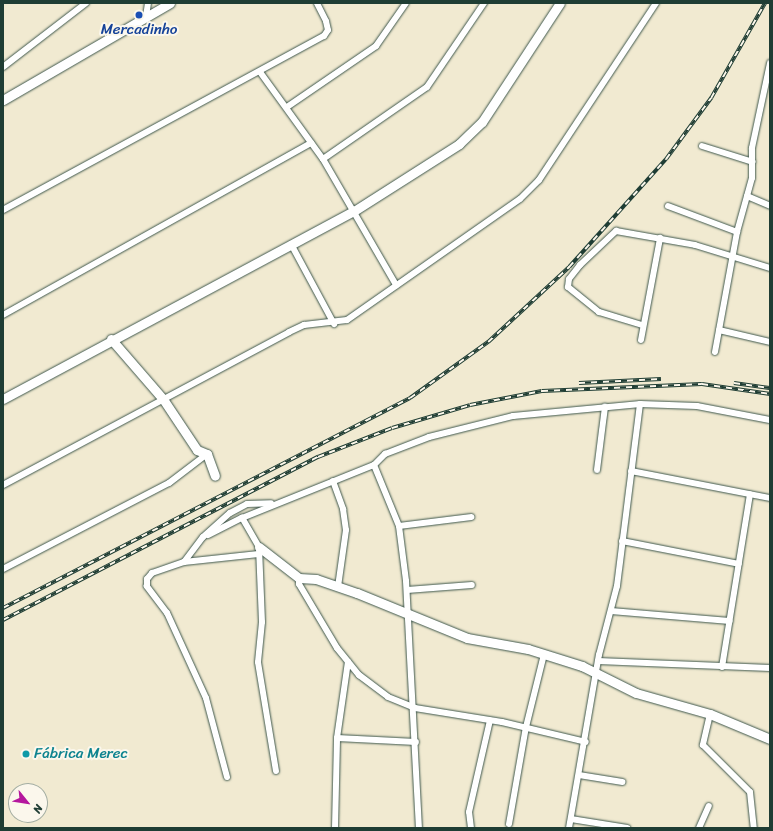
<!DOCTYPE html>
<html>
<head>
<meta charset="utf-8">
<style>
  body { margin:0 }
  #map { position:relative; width:773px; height:831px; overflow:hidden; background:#f1ead1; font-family:Sriracha,sans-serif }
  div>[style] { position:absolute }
  .roads { filter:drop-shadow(0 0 1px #3e574c) drop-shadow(0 0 1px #3e574c) }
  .street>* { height:6px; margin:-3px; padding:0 3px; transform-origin:3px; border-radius:3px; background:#fff }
  .secondary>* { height:9px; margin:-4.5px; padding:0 4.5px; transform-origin:4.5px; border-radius:4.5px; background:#fff }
  .rail>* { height:3.5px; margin-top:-1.75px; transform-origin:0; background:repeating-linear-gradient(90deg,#fbf7ec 0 6px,#1f3d34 0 12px); box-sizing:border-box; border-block:1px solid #1f3d34 }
  .dots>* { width:11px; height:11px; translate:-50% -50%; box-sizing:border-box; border:2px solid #fbf7ec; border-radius:50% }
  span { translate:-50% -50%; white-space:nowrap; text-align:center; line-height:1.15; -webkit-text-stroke:4px #fbf7ec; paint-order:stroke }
  .transit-label { font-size:15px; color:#164399 }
  .culture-label { font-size:15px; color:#0d838f }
  .left { translate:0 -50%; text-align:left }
  .frame { position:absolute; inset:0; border:4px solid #1f3d34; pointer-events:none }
  .north { position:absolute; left:8px; top:783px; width:40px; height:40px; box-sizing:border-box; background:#fbf7ec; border:1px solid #a3ada2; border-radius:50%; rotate:120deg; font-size:11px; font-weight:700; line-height:16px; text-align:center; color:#1f3d34 }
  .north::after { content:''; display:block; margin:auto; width:14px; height:18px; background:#b5179e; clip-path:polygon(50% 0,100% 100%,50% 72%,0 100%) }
</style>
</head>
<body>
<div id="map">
  <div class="roads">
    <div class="street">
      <i style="left:146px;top:17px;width:14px;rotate:-82deg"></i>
      <i style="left:3px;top:67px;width:105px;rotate:-37.6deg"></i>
      <i style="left:260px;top:72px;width:107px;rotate:54.1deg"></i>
      <i style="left:323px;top:159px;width:146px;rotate:59.9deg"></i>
      <i style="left:287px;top:107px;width:108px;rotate:-34.4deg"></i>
      <i style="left:376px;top:46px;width:52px;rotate:-55.1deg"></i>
      <i style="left:702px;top:146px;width:53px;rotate:17.4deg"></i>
      <i style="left:323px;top:159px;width:126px;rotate:-34.7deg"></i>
      <i style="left:427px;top:87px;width:102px;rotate:-55.8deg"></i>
      <i style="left:747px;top:196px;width:25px;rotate:23deg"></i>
      <i style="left:668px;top:206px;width:74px;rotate:20.6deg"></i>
      <i style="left:3px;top:210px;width:365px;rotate:-28.5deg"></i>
      <i style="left:324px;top:36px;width:7px;rotate:-56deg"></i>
      <i style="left:328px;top:30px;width:9px;rotate:-103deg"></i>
      <i style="left:326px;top:21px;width:20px;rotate:-117deg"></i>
      <i style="left:291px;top:244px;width:91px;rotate:61.7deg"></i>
      <i style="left:3px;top:315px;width:353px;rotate:-29.2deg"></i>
      <i style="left:642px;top:325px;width:45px;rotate:-163.2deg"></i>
      <i style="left:599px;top:312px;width:40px;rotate:-141deg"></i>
      <i style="left:568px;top:287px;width:8px;rotate:-83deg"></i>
      <i style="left:569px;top:279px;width:18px;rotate:-52deg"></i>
      <i style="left:580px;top:265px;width:50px;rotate:-43.4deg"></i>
      <i style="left:616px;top:231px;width:80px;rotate:10deg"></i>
      <i style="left:695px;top:245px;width:78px;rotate:17deg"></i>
      <i style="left:719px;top:330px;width:52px;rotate:13.2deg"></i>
      <i style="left:641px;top:340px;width:104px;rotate:-79.4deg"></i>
      <i style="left:715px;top:352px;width:122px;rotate:-79.6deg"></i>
      <i style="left:737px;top:232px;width:56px;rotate:-74.5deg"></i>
      <i style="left:752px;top:178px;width:30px;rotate:-90deg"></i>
      <i style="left:752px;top:148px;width:87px;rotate:-78deg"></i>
      <i style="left:374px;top:465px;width:66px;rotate:67.7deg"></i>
      <i style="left:399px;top:526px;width:55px;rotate:82.7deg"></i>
      <i style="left:406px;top:581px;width:247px;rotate:87deg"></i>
      <i style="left:597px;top:470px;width:64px;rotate:-82.8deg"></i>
      <i style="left:631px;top:471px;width:142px;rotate:11deg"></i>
      <i style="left:333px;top:481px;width:30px;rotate:70deg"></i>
      <i style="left:343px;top:509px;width:21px;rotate:82deg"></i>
      <i style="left:346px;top:530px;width:58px;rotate:98deg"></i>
      <i style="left:3px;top:485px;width:324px;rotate:-28.1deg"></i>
      <i style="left:289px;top:332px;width:17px;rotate:-25deg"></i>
      <i style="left:304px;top:325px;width:43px;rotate:-6.6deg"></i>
      <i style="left:347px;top:320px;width:211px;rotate:-35deg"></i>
      <i style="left:520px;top:199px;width:27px;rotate:-45deg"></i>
      <i style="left:539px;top:180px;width:212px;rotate:-56.5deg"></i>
      <i style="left:399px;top:526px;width:73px;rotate:-7.1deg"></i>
      <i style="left:208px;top:535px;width:38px;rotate:-27deg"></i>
      <i style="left:622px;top:541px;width:119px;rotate:11.1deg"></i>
      <i style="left:184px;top:562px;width:31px;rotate:-53deg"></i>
      <i style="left:203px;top:537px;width:36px;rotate:-42deg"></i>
      <i style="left:230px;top:513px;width:19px;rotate:-28deg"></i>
      <i style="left:247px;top:504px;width:24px;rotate:-2deg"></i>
      <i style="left:3px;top:569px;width:187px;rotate:-27.4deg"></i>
      <i style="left:169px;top:483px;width:48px;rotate:-37.3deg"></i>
      <i style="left:299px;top:578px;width:6px;rotate:90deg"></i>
      <i style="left:299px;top:584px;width:74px;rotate:59.3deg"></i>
      <i style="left:337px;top:648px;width:35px;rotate:51deg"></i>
      <i style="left:359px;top:675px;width:36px;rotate:37deg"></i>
      <i style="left:388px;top:697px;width:29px;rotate:22deg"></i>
      <i style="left:415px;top:708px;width:88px;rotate:9.1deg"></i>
      <i style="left:502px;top:722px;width:86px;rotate:13.4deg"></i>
      <i style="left:407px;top:590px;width:65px;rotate:-4.4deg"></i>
      <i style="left:611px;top:611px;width:119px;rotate:4.8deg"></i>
      <i style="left:598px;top:661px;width:172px;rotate:2.3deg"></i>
      <i style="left:722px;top:667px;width:175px;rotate:-80.8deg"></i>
      <i style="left:710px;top:714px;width:32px;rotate:103deg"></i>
      <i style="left:703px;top:745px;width:66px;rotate:45deg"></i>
      <i style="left:750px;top:792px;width:36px;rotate:84deg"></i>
      <i style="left:337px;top:738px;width:79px;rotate:2.9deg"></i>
      <i style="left:276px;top:771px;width:110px;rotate:-99.4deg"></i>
      <i style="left:258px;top:662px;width:40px;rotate:-84.3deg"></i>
      <i style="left:262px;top:622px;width:75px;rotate:-92.3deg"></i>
      <i style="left:259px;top:547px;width:34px;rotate:-120deg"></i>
      <i style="left:242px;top:518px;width:142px;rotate:-21.9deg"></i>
      <i style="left:374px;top:465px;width:16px;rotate:-45deg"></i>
      <i style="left:385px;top:454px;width:47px;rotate:-21.1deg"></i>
      <i style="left:429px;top:437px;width:87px;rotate:-14deg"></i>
      <i style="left:513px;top:416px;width:128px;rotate:-5.4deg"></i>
      <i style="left:640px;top:404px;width:57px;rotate:2deg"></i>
      <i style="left:697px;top:406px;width:74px;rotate:10.9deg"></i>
      <i style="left:579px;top:775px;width:44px;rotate:9.2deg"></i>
      <i style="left:227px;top:777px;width:82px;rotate:-104.9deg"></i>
      <i style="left:206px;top:698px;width:94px;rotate:-114.6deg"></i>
      <i style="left:167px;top:613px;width:34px;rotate:-127deg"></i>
      <i style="left:147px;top:586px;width:7px;rotate:-90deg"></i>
      <i style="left:147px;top:579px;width:8px;rotate:-50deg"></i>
      <i style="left:152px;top:573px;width:34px;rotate:-19deg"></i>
      <i style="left:184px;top:562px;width:75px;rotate:-6.1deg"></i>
      <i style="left:571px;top:819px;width:57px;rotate:9.1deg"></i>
      <i style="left:509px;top:824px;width:98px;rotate:-80.1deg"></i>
      <i style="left:526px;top:727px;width:75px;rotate:-76.1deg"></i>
      <i style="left:335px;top:828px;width:90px;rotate:-88.7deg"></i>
      <i style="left:337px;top:738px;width:77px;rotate:-81.8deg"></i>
      <i style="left:471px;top:828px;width:16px;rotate:-97deg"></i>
      <i style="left:469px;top:812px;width:94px;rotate:-77.1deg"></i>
      <i style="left:569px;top:828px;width:176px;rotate:-80.2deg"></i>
      <i style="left:599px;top:655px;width:71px;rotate:-75.4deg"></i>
      <i style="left:617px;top:586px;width:183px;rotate:-82.8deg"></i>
      <i style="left:699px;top:828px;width:24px;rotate:-66deg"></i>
    </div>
    <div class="secondary">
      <i style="left:3px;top:100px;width:193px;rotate:-30.1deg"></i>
      <i style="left:111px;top:339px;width:79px;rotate:49.1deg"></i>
      <i style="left:163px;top:399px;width:61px;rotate:56.3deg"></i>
      <i style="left:197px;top:450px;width:11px;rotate:22deg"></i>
      <i style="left:207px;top:454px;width:23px;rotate:70deg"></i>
      <i style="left:3px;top:399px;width:398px;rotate:-28.2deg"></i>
      <i style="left:354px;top:211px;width:125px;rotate:-32.5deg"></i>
      <i style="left:459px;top:144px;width:32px;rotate:-44deg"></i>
      <i style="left:482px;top:122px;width:142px;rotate:-56.8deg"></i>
      <i style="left:259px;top:547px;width:51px;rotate:37.8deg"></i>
      <i style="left:299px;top:578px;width:17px;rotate:3deg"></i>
      <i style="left:316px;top:579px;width:43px;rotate:18.9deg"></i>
      <i style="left:357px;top:593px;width:119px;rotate:22.2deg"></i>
      <i style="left:467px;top:638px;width:62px;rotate:10.2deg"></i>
      <i style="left:528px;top:649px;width:57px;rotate:17.5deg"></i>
      <i style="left:582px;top:666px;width:60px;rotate:26.6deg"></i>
      <i style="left:636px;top:693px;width:77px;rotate:15.8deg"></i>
      <i style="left:710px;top:714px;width:65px;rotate:22.6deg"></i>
    </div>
  </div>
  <div class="rail">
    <i style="left:579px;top:383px;width:82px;rotate:-2.8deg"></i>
    <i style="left:734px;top:383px;width:36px;rotate:8deg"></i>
    <i style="left:3px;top:608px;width:458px;rotate:-27.3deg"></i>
    <i style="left:410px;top:398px;width:96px;rotate:-35.7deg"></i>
    <i style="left:488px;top:342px;width:110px;rotate:-42.8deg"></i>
    <i style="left:569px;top:267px;width:145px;rotate:-48.1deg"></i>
    <i style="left:666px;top:159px;width:76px;rotate:-53.6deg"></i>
    <i style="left:711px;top:98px;width:109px;rotate:-60.4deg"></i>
    <i style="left:3px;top:620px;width:355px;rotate:-27.4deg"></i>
    <i style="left:318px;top:457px;width:79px;rotate:-21.4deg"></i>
    <i style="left:392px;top:428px;width:81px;rotate:-16.4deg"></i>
    <i style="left:470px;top:405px;width:73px;rotate:-11deg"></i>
    <i style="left:542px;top:391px;width:160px;rotate:-2.5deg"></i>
    <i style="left:702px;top:384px;width:69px;rotate:8.4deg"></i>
  </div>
  <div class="dots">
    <i style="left:139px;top:15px;background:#1a4fb4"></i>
    <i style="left:26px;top:754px;background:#0f9aa8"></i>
  </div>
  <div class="transit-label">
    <span style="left:139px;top:30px">Mercadinho</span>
  </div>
  <div class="culture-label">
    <span class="left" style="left:34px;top:754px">Fábrica Merec</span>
  </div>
  <div class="frame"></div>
  <div class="north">N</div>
</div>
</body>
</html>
